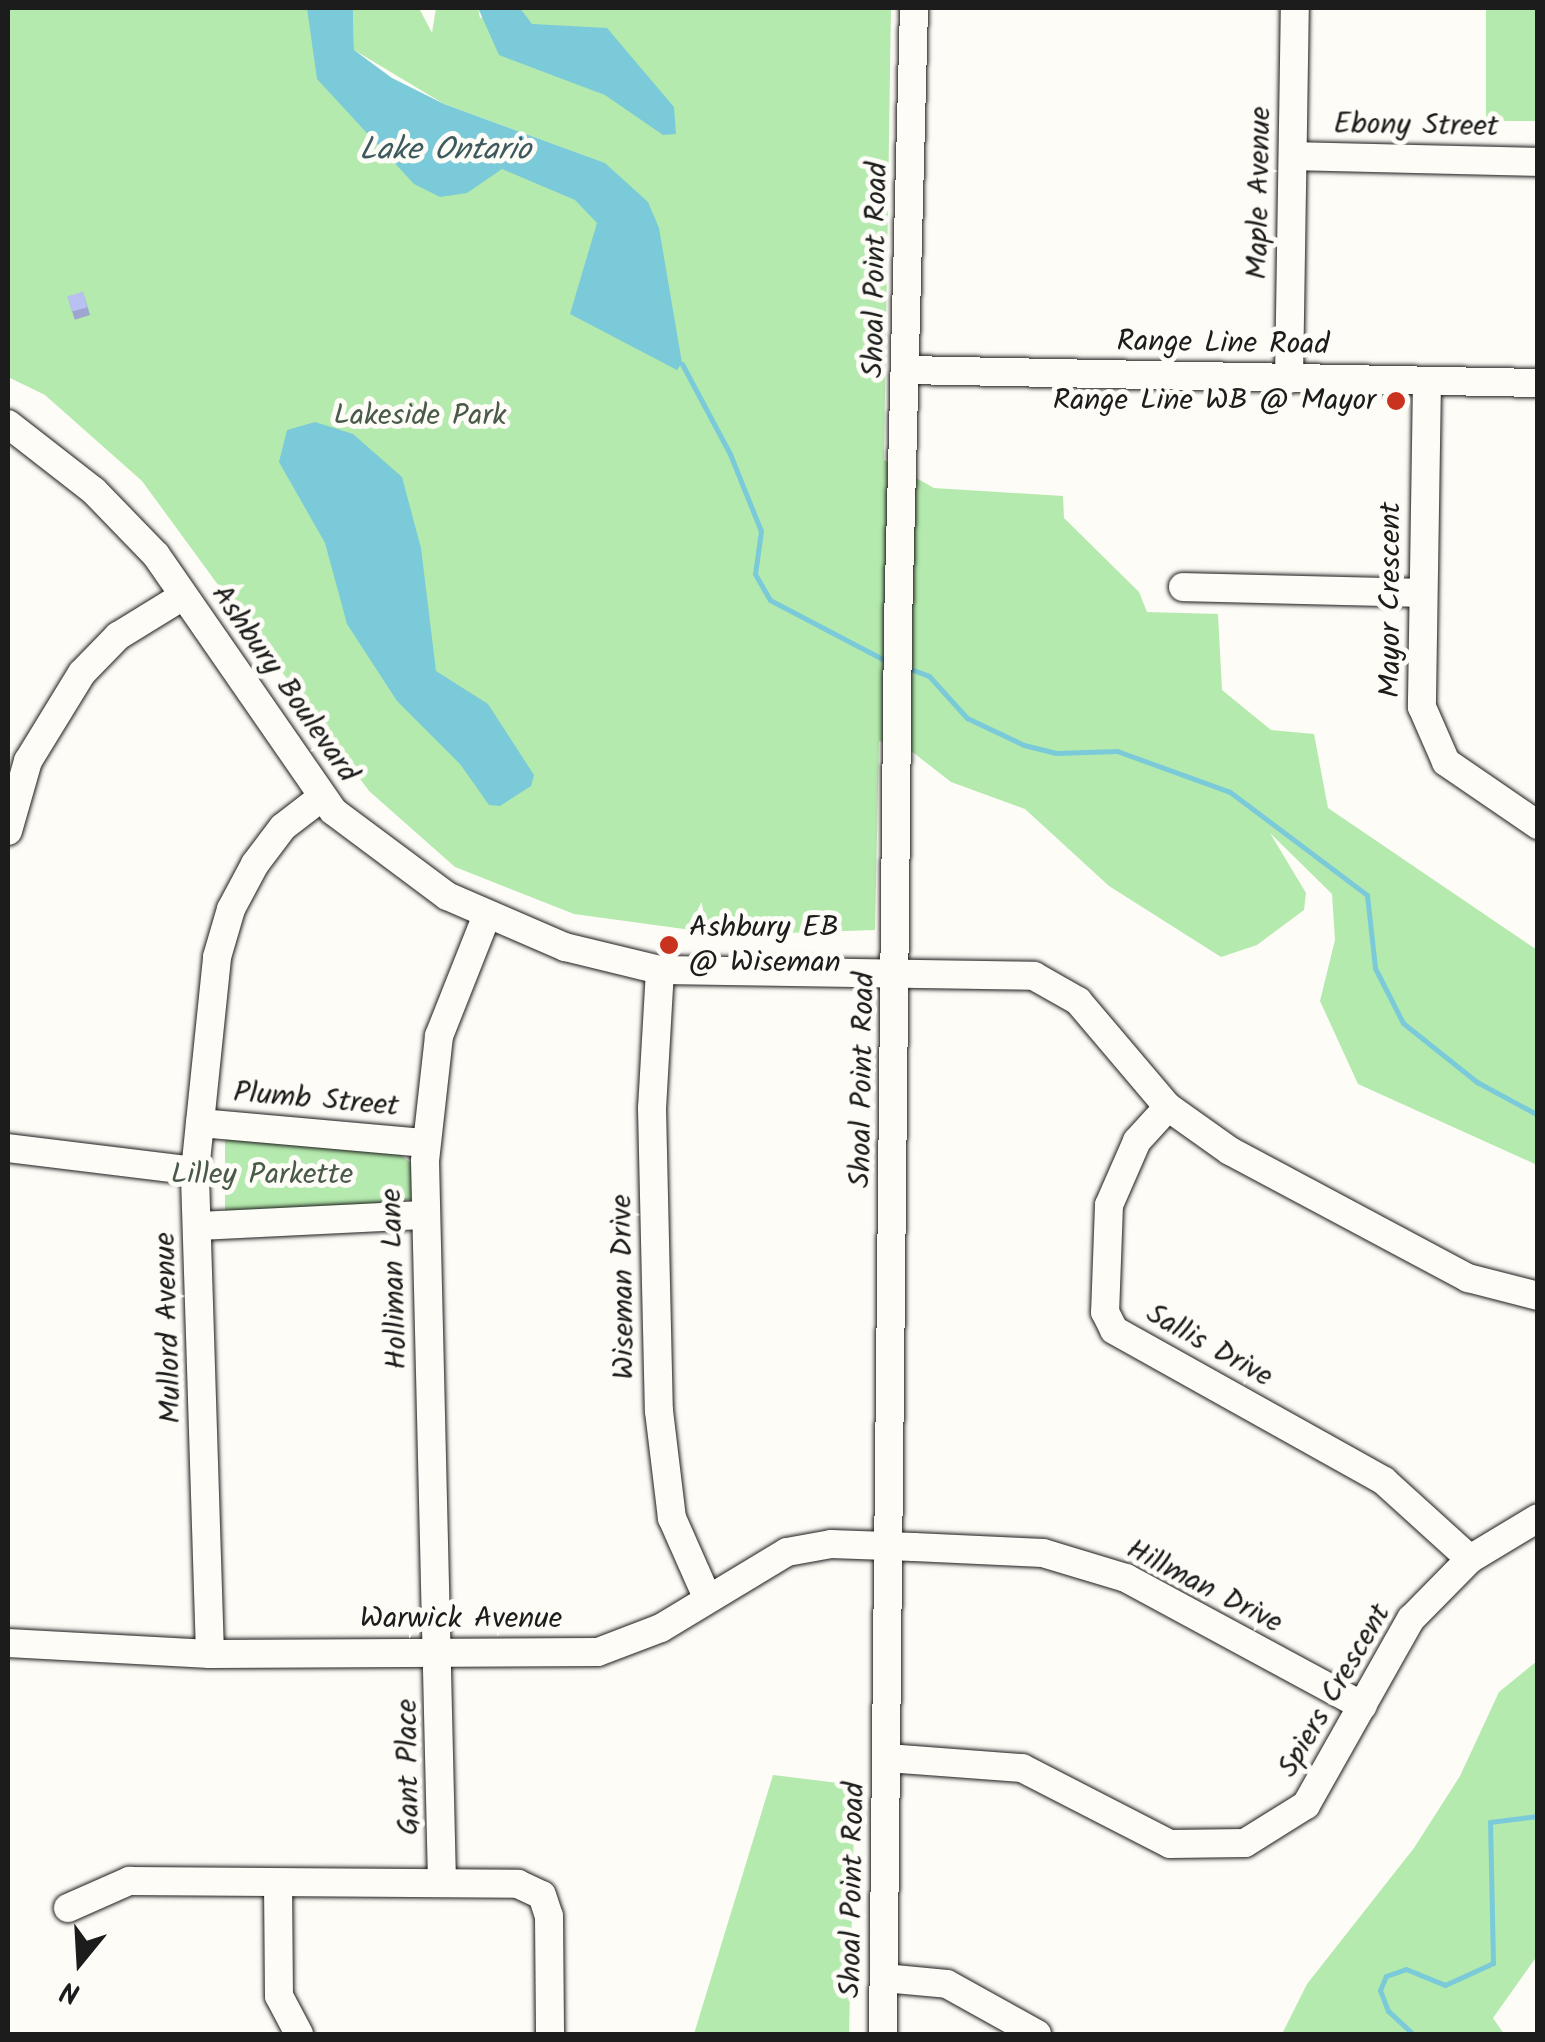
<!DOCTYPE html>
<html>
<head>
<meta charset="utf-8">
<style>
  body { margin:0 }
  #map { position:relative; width:1545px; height:2042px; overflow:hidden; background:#fdfcf7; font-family:Kalam,sans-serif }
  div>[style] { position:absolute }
  .green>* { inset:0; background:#b4eaad; transform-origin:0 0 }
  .water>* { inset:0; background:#7bcad9 }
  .stream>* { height:5px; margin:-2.5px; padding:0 2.5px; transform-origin:2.5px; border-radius:2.5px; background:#7bcad9 }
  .roads { filter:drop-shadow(0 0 2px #1c1c1c) drop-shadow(0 0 2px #1c1c1c) }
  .minor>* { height:28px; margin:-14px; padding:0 14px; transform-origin:14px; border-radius:14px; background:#fdfcf7 }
  .wall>* { inset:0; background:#9ea6d0; transform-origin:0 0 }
  .building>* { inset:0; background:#b8c1f2; transform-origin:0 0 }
  .dots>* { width:28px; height:28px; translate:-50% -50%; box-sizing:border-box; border:5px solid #fdfcf7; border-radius:50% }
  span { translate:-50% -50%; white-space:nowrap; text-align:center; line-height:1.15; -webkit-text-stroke:10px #fdfcf7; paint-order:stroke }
  .street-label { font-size:30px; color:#1c1c1c }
  .poi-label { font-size:30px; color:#1c1c1c }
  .right { translate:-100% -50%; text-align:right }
  .left { translate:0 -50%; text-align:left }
  .park-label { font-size:30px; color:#4a5a48 }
  .water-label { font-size:32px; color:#3d595e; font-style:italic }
  .frame { position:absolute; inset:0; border:10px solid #1c1c1c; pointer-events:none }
  .north { position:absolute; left:30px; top:1912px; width:100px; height:100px; -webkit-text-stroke:8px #fdfcf7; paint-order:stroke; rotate:198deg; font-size:28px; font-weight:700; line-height:40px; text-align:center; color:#1c1c1c }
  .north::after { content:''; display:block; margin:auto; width:35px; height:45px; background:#1c1c1c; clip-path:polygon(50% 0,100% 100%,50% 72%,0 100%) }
</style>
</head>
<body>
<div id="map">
  <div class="green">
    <i style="clip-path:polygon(8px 8px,334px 8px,345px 65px,622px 227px,604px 163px,444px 104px,354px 50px,353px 8px,419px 8px,432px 33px,436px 8px,478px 8px,480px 18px,517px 8px,891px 8px,884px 460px,934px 488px,1063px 496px,1064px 518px,1139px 592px,1147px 612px,1218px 614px,1222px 690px,1271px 730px,1314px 734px,1328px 808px,1537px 950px,1537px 1165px,1358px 1084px,1320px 1001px,1335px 940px,1332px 894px,1270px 833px,1306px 893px,1304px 910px,1257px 945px,1221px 957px,1109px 886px,1025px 809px,951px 782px,910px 750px,879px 741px,875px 930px,728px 935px,574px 914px,455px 867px,369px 791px,142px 481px,45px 395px,8px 377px)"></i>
    <i style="left:1486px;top:8px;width:51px;height:113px"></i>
    <i style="clip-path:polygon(225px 1135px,396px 1151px,413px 1165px,413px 1197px,402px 1203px,225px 1212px)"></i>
    <i style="clip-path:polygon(1537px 1661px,1537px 1956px,1493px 2018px,1504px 2034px,1282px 2034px,1307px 1984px,1414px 1848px,1460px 1776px,1499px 1692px)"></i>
    <i style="clip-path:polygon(773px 1775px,855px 1785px,849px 2034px,694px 2034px)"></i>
  </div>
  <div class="water">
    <i style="clip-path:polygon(307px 8px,353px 8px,354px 50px,392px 78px,444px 104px,605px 163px,648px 202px,659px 228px,682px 363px,677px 370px,570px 314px,597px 223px,575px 200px,502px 169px,467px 193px,440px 197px,414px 184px,317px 79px)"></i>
    <i style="clip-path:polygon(478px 8px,520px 8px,532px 24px,607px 28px,674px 107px,676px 134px,663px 135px,605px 95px,499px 55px)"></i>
    <i style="clip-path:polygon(315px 422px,353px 434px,402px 477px,421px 548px,436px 671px,488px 704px,534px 775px,531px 786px,500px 806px,489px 805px,460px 764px,397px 701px,347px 624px,325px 543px,279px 462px,287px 430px)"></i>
  </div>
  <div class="stream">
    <i style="left:682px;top:364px;width:102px;rotate:61.9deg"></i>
    <i style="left:730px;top:454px;width:83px;rotate:68.1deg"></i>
    <i style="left:761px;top:531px;width:43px;rotate:97.9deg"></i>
    <i style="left:755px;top:574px;width:30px;rotate:60deg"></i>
    <i style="left:770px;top:600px;width:133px;rotate:27.7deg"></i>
    <i style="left:908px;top:668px;width:22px;rotate:21deg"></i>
    <i style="left:929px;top:676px;width:57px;rotate:47.9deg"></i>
    <i style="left:967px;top:718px;width:63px;rotate:25.3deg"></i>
    <i style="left:1024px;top:745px;width:33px;rotate:14deg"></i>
    <i style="left:1056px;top:753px;width:61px;rotate:-1.9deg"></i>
    <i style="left:1117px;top:751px;width:120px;rotate:19.9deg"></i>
    <i style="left:1230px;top:792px;width:171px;rotate:36.9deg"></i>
    <i style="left:1367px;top:895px;width:73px;rotate:83.7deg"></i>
    <i style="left:1375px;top:968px;width:62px;rotate:63deg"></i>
    <i style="left:1403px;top:1023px;width:95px;rotate:38.6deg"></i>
    <i style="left:1477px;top:1082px;width:69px;rotate:28.4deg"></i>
    <i style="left:1413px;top:2034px;width:34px;rotate:-137deg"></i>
    <i style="left:1388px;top:2011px;width:22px;rotate:-111deg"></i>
    <i style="left:1380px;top:1990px;width:15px;rotate:-67deg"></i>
    <i style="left:1386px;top:1976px;width:21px;rotate:-19deg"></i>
    <i style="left:1406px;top:1969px;width:42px;rotate:22.3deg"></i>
    <i style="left:1445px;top:1985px;width:53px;rotate:-24.6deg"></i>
    <i style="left:1493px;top:1963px;width:141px;rotate:-91.2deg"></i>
    <i style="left:1490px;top:1822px;width:48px;rotate:-7.1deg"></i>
  </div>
  <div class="roads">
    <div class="minor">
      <i style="left:1293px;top:156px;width:245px;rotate:1.4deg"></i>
      <i style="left:907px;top:370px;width:631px;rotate:1.18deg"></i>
      <i style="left:1289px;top:379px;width:371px;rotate:-89.1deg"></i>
      <i style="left:1427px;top:381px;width:326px;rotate:90.9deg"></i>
      <i style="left:1422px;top:707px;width:60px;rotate:66.4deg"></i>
      <i style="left:1446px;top:762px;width:112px;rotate:34.4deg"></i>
      <i style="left:8px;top:424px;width:109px;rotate:37.9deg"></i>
      <i style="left:94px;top:491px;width:89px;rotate:45.9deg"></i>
      <i style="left:156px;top:555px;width:311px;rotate:55.3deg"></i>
      <i style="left:333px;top:811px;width:142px;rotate:36.7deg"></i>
      <i style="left:447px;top:896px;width:129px;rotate:23.4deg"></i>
      <i style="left:565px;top:947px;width:98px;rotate:13.6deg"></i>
      <i style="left:660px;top:970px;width:374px;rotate:0.9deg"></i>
      <i style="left:1034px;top:976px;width:51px;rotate:29.6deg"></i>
      <i style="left:1078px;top:1001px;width:139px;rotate:49.7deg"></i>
      <i style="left:1168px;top:1107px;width:76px;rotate:35.4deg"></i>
      <i style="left:1230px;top:1151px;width:270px;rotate:28.1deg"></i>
      <i style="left:1468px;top:1278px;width:72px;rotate:14.4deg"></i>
      <i style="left:1183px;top:587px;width:239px;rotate:1.4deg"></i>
      <i style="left:8px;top:831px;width:73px;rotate:-74.1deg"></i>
      <i style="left:28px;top:761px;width:103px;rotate:-58.5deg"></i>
      <i style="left:82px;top:673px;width:52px;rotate:-45.8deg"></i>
      <i style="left:118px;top:636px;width:76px;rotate:-31.6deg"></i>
      <i style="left:660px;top:970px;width:138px;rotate:93.3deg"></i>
      <i style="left:652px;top:1108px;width:303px;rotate:88.7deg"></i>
      <i style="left:659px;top:1411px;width:108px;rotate:83.1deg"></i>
      <i style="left:672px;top:1518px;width:84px;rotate:66.2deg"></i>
      <i style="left:1168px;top:1107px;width:46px;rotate:132.4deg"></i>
      <i style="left:1137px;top:1141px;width:70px;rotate:113.6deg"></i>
      <i style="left:1109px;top:1205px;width:107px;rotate:92.1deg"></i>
      <i style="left:1105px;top:1312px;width:20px;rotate:63deg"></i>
      <i style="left:1114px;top:1330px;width:309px;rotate:29.2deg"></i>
      <i style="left:1384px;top:1481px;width:116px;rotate:42.2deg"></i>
      <i style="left:200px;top:1123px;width:227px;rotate:5.1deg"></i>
      <i style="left:8px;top:1148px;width:188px;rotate:7deg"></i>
      <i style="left:198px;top:1226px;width:226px;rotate:-2.8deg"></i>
      <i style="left:8px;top:1643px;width:202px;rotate:3.1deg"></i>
      <i style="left:210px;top:1654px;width:388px;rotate:-0.3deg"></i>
      <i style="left:598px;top:1652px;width:67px;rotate:-20.9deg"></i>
      <i style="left:661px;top:1628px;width:147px;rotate:-31.1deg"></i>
      <i style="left:787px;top:1552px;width:45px;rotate:-10.3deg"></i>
      <i style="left:831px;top:1544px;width:83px;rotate:2.1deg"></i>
      <i style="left:914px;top:1547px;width:129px;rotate:2.7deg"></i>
      <i style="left:1043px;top:1553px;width:87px;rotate:16.8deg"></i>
      <i style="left:1126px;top:1578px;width:269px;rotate:28.4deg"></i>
      <i style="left:210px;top:1654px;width:483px;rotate:-91.8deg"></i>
      <i style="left:195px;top:1171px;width:215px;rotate:-84.1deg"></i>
      <i style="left:217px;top:957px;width:50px;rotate:-73.7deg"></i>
      <i style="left:231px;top:909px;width:51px;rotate:-61.9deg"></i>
      <i style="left:255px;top:864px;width:46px;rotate:-52.9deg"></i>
      <i style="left:283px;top:827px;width:49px;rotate:-37.6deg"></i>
      <i style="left:888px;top:1758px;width:134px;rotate:4.3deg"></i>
      <i style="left:1022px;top:1768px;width:166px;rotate:27.2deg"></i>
      <i style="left:1170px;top:1844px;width:75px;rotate:-0.8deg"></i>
      <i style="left:1245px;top:1843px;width:72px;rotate:-31.9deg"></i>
      <i style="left:1306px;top:1805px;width:214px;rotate:-60.6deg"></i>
      <i style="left:1411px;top:1619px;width:84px;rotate:-45.5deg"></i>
      <i style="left:1470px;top:1559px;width:79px;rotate:-31.1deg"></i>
      <i style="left:442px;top:1882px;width:721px;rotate:-91.35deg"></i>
      <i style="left:425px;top:1161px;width:126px;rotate:-83.6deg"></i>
      <i style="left:439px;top:1036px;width:130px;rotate:-68.4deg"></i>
      <i style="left:278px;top:1883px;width:113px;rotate:89.5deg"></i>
      <i style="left:279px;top:1996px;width:43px;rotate:62.2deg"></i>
      <i style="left:68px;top:1908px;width:67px;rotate:-23.9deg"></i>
      <i style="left:129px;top:1881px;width:389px;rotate:0.4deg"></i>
      <i style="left:518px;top:1884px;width:26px;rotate:25deg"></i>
      <i style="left:542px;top:1895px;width:22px;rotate:72deg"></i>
      <i style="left:549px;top:1916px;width:118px;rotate:89.5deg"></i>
      <i style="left:884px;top:1978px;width:63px;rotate:5.4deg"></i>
      <i style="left:947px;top:1984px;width:103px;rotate:29.1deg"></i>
      <i style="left:883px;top:2034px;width:1411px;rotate:-89.39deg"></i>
      <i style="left:898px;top:623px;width:615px;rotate:-88.51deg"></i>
    </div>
  </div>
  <div class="wall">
    <i style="left:83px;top:292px;width:24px;height:16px;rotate:73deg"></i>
  </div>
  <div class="building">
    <i style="left:83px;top:292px;width:16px;height:16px;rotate:75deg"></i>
  </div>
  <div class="dots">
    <i style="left:1396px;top:401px;background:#c8321e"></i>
    <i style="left:669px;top:945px;background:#c8321e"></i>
  </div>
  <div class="street-label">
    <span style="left:1416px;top:126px;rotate:1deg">Ebony Street</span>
    <span style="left:1260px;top:193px;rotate:-89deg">Maple Avenue</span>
    <span style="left:876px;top:270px;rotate:-89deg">Shoal Point Road</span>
    <span style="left:1223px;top:344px;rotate:1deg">Range Line Road</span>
    <span style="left:1391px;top:600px;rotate:-90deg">Mayor Crescent</span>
    <span style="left:284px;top:684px;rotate:55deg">Ashbury Boulevard</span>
    <span style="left:863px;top:1080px;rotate:-89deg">Shoal Point Road</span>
    <span style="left:316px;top:1100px;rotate:5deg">Plumb Street</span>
    <span style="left:395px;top:1279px;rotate:-92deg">Holliman Lane</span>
    <span style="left:624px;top:1287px;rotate:-91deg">Wiseman Drive</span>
    <span style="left:169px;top:1328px;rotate:-92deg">Mullord Avenue</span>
    <span style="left:1209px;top:1346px;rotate:29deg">Sallis Drive</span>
    <span style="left:1204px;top:1587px;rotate:27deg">Hillman Drive</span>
    <span style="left:461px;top:1619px">Warwick Avenue</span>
    <span style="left:1335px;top:1691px;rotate:-60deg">Spiers Crescent</span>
    <span style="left:409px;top:1767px;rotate:-91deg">Gant Place</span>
    <span style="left:853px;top:1890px;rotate:-89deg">Shoal Point Road</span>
  </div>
  <div class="poi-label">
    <span class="right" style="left:1376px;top:401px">Range Line WB @ Mayor</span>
    <span class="left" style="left:689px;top:945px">Ashbury EB<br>@ Wiseman</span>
  </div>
  <div class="park-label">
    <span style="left:420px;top:416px">Lakeside Park</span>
    <span style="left:262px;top:1175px">Lilley Parkette</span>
  </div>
  <div class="water-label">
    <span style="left:445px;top:151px">Lake Ontario</span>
  </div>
  <div class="frame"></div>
  <div class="north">N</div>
</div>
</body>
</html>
